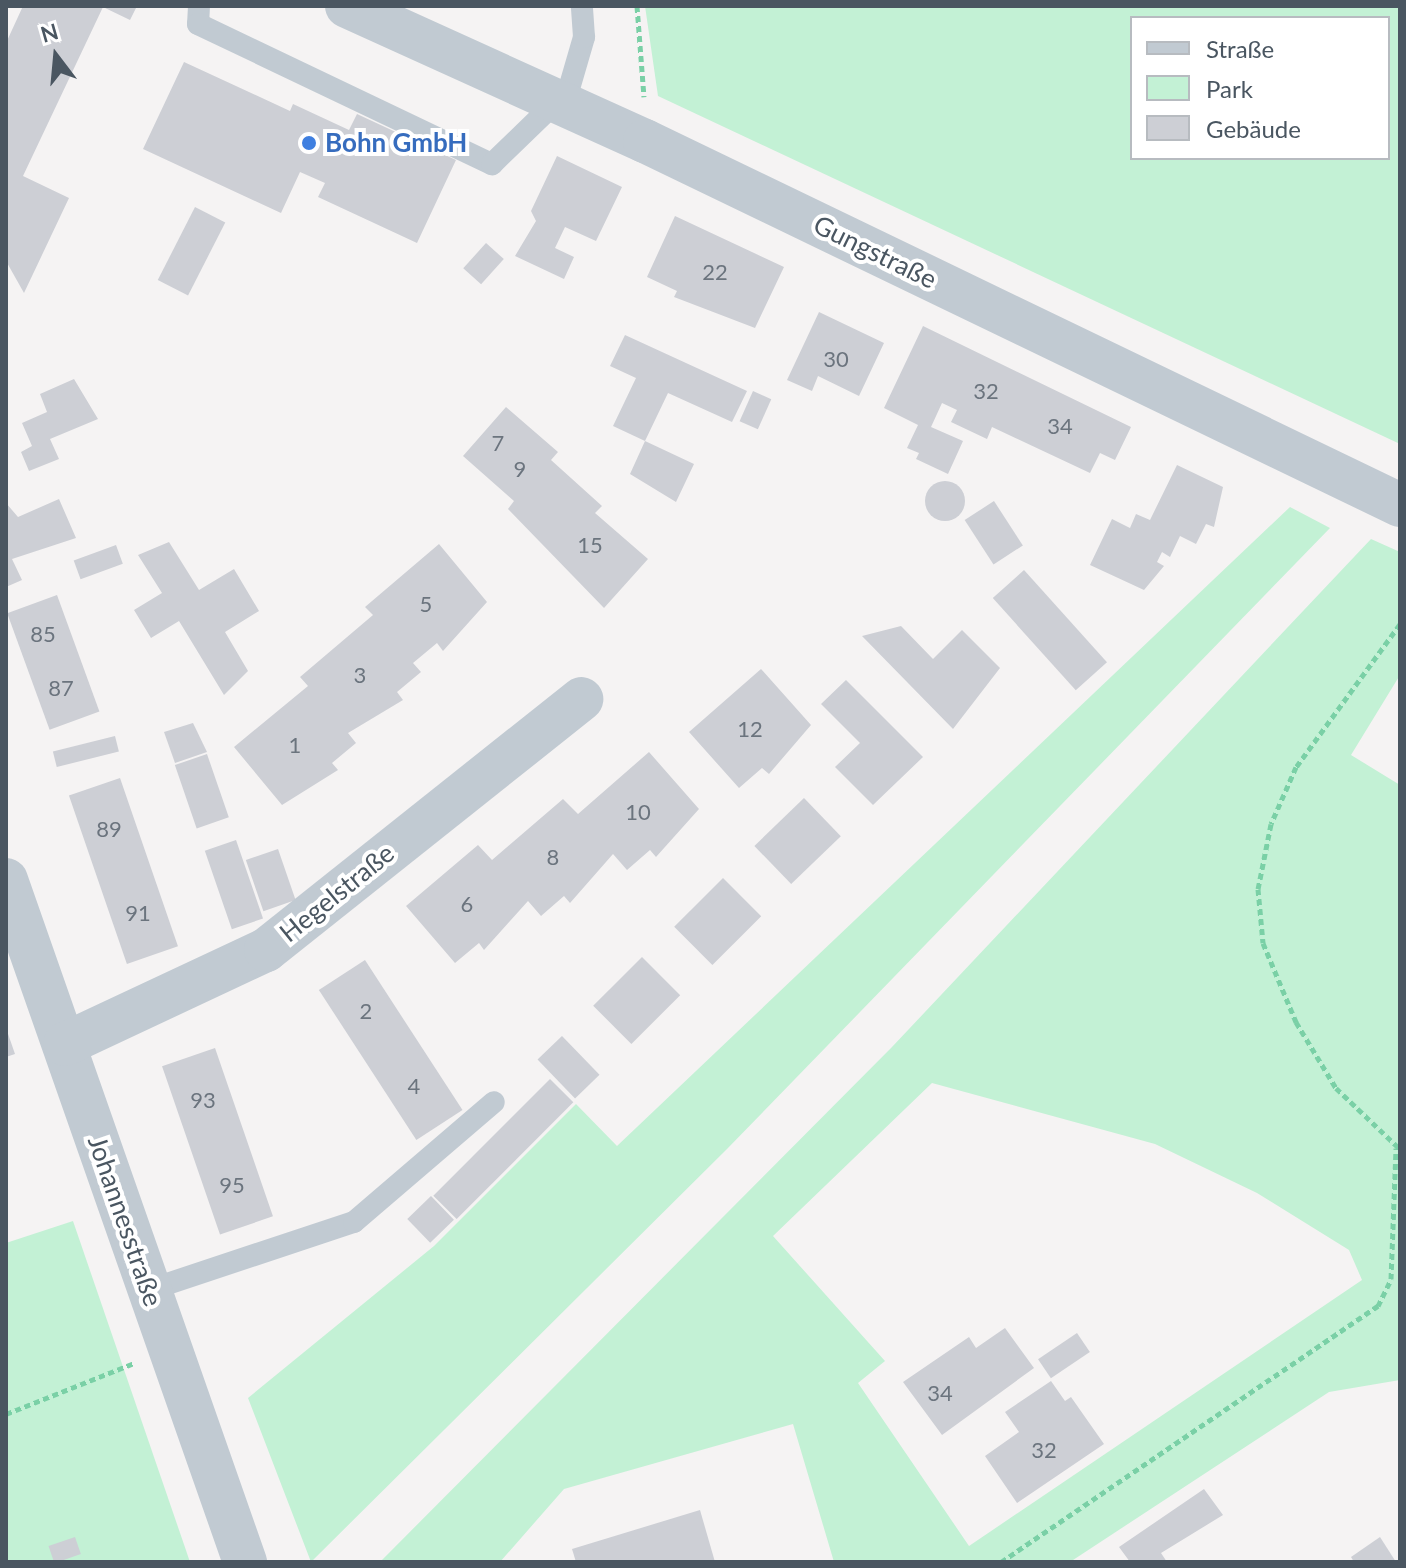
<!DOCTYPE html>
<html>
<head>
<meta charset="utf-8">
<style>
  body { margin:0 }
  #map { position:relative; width:1406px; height:1568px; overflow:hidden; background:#f5f3f3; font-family:Lato,sans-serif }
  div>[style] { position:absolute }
  .green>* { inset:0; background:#c3f1d5 }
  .building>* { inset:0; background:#cdcfd5; transform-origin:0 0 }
  .round { border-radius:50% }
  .path>* { height:5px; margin-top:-2.5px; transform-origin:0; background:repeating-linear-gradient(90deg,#7ad0a6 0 6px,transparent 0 10px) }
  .service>* { height:22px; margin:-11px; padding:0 11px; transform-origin:11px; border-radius:11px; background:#c1cad2 }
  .minor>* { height:44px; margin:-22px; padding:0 22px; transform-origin:22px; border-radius:22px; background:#c1cad2 }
  .tertiary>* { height:44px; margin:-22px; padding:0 22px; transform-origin:22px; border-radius:22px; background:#c1cad2 }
  .dots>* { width:22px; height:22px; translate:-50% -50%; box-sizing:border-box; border:4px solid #fff; border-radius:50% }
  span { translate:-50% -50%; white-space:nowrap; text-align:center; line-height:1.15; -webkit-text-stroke:8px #fff; paint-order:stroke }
  .number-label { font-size:22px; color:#6b747e }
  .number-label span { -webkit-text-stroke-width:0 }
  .shop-label { font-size:26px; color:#366cbe; font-weight:700 }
  .left { translate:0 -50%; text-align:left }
  .street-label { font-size:26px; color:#4a5661 }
  .frame { position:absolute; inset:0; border:8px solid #4a5661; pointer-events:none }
  .legend { position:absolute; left:1130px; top:16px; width:260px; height:144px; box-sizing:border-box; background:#fff; border:2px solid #b7bbc0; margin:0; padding:10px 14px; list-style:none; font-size:24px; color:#4a5661 }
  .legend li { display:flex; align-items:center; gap:16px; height:40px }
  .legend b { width:40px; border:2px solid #b7bbc0 }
  .north { position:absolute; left:16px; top:16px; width:80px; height:80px; -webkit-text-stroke:6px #fff; paint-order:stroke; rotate:344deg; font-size:22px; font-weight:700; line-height:32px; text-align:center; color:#4a5661 }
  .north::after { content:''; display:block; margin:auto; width:28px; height:36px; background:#4a5661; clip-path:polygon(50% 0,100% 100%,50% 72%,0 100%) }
</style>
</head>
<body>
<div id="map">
  <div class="green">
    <i style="clip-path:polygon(evenodd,645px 6px,1400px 6px,1400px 444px,658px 96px,645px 6px,1132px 18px,1388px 18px,1388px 158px,1132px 158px,1132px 18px)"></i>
    <i style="clip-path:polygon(1290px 507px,1330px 528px,727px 1149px,311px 1562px,248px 1398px,434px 1246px,576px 1104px,617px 1146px)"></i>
    <i style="clip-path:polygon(evenodd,1371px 539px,1400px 552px,1400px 675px,1351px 755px,1400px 785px,1400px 1380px,1329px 1392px,1070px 1562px,834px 1562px,793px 1424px,564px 1489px,500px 1562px,380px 1562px,892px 1047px,1371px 539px,932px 1083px,1155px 1144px,1257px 1193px,1349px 1250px,1362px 1280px,969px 1546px,858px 1383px,885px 1361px,773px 1236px,932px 1083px)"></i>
    <i style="clip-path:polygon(73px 1221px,190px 1562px,6px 1562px,6px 1243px)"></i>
  </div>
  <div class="building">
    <i style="clip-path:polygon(23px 6px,137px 6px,130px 20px,103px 7px,23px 176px,69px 198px,24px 293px,6px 261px,6px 43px)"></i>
    <i style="clip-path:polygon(184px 62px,290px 111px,293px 104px,349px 130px,357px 114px,456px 160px,417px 243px,318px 197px,325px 183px,300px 172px,281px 213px,143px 149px)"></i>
    <i style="clip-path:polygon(557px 156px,622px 187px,596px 241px,565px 227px,555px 248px,574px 257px,564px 279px,515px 256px,536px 221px,531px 211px)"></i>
    <i style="left:195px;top:207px;width:34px;height:82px;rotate:27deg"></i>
    <i style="clip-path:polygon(675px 216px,784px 267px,755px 328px,674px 297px,677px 291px,647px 277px)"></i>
    <i style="left:486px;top:243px;width:24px;height:34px;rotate:42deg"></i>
    <i style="clip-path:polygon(819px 312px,884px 343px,859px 396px,818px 376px,812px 391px,787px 380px)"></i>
    <i style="clip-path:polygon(923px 326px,1131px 427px,1115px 460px,1100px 453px,1090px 473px,992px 427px,987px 439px,951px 422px,957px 410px,942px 403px,931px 427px,963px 441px,948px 474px,916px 459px,919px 453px,907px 448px,918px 425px,884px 408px)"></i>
    <i style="clip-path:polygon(625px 335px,747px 391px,732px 422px,668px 393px,645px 441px,694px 464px,676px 502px,630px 474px,645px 441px,613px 426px,636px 378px,610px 366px)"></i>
    <i style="clip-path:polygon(74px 379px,98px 419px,50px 439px,59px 459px,29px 471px,21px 452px,32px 446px,22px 423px,47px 412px,40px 394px)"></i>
    <i style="left:753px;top:391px;width:20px;height:33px;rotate:24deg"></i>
    <i style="clip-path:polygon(506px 407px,558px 452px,551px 460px,602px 506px,595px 513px,648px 559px,604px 608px,508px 509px,514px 501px,463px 456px)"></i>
    <i style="clip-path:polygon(1177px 465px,1223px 487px,1214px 527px,1206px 524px,1196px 544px,1180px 536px,1170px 557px,1162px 552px,1157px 562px,1164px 566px,1144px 590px,1090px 565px,1112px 519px,1130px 528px,1136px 514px,1150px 520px)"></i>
    <i class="round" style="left:925px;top:481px;width:40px;height:40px"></i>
    <i style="clip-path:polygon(59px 499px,76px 538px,12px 559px,22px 580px,6px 587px,6px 503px,18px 517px)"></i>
    <i style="left:994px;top:501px;width:53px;height:35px;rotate:57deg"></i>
    <i style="clip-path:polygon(169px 542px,199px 590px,234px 569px,259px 611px,225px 632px,248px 671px,224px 695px,179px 621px,151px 638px,134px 610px,162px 593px,138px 555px)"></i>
    <i style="clip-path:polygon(439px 544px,487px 602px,443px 651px,437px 643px,413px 663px,421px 672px,397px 692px,403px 700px,348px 733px,356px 743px,332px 763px,338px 770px,282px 805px,234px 747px,308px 686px,300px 677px,373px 615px,365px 607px)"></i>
    <i style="left:116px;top:545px;width:20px;height:45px;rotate:70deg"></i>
    <i style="left:1024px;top:570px;width:124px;height:42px;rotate:48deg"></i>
    <i style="left:57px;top:595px;width:124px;height:53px;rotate:70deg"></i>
    <i style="clip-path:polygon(901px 626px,933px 659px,962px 630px,1000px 668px,953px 729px,862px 636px)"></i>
    <i style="clip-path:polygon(761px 669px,811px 725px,769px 774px,762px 768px,739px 788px,689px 732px)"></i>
    <i style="clip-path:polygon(846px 680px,923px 757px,873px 805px,835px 767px,860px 743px,821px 704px)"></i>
    <i style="clip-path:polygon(193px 723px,207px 752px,175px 763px,164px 732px)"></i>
    <i style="left:115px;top:736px;width:16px;height:64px;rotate:76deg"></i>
    <i style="clip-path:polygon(649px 752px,699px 809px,656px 857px,650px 850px,627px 870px,613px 854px,570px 903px,564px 896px,541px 916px,528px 901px,484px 950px,479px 943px,455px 963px,406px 906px,478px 845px,492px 860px,563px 799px,578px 814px)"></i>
    <i style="left:207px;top:754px;width:67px;height:34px;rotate:71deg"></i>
    <i style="left:120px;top:778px;width:178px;height:54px;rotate:71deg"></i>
    <i style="left:804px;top:798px;width:53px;height:69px;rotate:46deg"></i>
    <i style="left:236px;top:840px;width:83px;height:33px;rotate:71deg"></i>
    <i style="left:278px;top:849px;width:54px;height:34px;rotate:71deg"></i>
    <i style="left:723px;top:878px;width:54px;height:69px;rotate:45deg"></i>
    <i style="left:642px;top:957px;width:54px;height:69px;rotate:45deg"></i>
    <i style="left:365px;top:960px;width:179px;height:55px;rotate:57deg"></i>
    <i style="clip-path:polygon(6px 1028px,15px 1054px,6px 1057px)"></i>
    <i style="left:562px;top:1036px;width:54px;height:34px;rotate:46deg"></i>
    <i style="left:215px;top:1048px;width:178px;height:56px;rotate:71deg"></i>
    <i style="left:550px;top:1079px;width:33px;height:165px;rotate:45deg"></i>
    <i style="left:431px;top:1196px;width:33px;height:33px;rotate:46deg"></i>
    <i style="clip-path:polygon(1005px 1328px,1034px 1368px,942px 1435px,903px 1382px,969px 1337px,976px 1348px)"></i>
    <i style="left:1077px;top:1333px;width:23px;height:47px;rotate:56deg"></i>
    <i style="clip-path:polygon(1051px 1381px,1065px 1401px,1071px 1397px,1104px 1444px,1017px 1503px,985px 1456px,1019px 1432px,1005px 1412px)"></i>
    <i style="clip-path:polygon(1204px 1489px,1223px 1515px,1161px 1553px,1167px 1562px,1130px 1562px,1119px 1547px)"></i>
    <i style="clip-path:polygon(700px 1510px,715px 1562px,576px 1562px,572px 1549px)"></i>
    <i style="left:75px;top:1537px;width:18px;height:28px;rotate:71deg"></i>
    <i style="clip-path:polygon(1380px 1537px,1396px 1562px,1354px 1562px,1351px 1557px)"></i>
  </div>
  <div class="path">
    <i style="left:637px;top:6px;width:91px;rotate:85.6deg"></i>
    <i style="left:1400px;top:624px;width:177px;rotate:126deg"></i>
    <i style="left:1296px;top:767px;width:62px;rotate:113.7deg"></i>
    <i style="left:1271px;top:824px;width:66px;rotate:101.3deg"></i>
    <i style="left:1258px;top:889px;width:54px;rotate:84.7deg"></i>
    <i style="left:1263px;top:943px;width:86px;rotate:67.3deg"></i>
    <i style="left:1296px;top:1022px;width:77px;rotate:58.8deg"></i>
    <i style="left:1336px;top:1088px;width:88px;rotate:43.6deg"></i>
    <i style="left:6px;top:1414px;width:138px;rotate:-21.7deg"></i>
    <i style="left:1001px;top:1562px;width:456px;rotate:-34.2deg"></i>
    <i style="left:1378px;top:1306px;width:30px;rotate:-64deg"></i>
    <i style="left:1391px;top:1279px;width:131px;rotate:-87.8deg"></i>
  </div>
  <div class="service">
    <i style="left:199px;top:6px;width:18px;rotate:93deg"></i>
    <i style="left:198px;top:24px;width:326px;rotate:25.5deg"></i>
    <i style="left:492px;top:164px;width:88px;rotate:-44.1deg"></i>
    <i style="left:564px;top:106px;width:72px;rotate:-73.8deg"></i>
    <i style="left:584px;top:37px;width:31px;rotate:-94deg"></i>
    <i style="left:149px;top:1290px;width:216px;rotate:-18.4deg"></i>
    <i style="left:354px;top:1222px;width:184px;rotate:-40.6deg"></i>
  </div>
  <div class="minor">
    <i style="left:6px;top:880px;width:723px;rotate:70.69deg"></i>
    <i style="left:65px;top:1044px;width:222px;rotate:-25.1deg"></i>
    <i style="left:266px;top:950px;width:403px;rotate:-38.5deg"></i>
  </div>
  <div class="tertiary">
    <i style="left:347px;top:6px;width:327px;rotate:24.4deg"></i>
    <i style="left:645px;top:141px;width:838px;rotate:25.74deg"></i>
  </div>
  <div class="dots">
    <i style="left:309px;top:143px;background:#3f7fe0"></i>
  </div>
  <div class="number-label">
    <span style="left:715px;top:272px">22</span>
    <span style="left:836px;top:359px">30</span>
    <span style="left:986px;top:391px">32</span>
    <span style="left:1060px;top:426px">34</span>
    <span style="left:498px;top:443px">7</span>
    <span style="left:520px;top:469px">9</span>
    <span style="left:590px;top:545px">15</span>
    <span style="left:426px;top:604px">5</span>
    <span style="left:43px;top:634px">85</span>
    <span style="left:360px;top:675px">3</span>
    <span style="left:61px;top:688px">87</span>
    <span style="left:750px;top:729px">12</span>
    <span style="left:295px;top:745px">1</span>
    <span style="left:638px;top:812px">10</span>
    <span style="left:109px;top:829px">89</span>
    <span style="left:553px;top:857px">8</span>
    <span style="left:467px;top:904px">6</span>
    <span style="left:138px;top:913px">91</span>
    <span style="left:366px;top:1011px">2</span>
    <span style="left:414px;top:1086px">4</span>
    <span style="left:203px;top:1100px">93</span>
    <span style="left:232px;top:1185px">95</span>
    <span style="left:940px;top:1393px">34</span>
    <span style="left:1044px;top:1450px">32</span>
  </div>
  <div class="shop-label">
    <span class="left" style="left:325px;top:143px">Bohn GmbH</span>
  </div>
  <div class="street-label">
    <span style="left:875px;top:252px;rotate:26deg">Gungstraße</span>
    <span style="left:337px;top:893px;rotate:-39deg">Hegelstraße</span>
    <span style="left:125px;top:1221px;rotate:71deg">Johannesstraße</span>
  </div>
  <div class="frame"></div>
  <ul class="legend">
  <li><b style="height:10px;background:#c1cad2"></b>Straße</li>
  <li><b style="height:22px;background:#c3f1d5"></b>Park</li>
  <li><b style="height:22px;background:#cdcfd5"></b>Gebäude</li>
  </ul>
  <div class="north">N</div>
</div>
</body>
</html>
